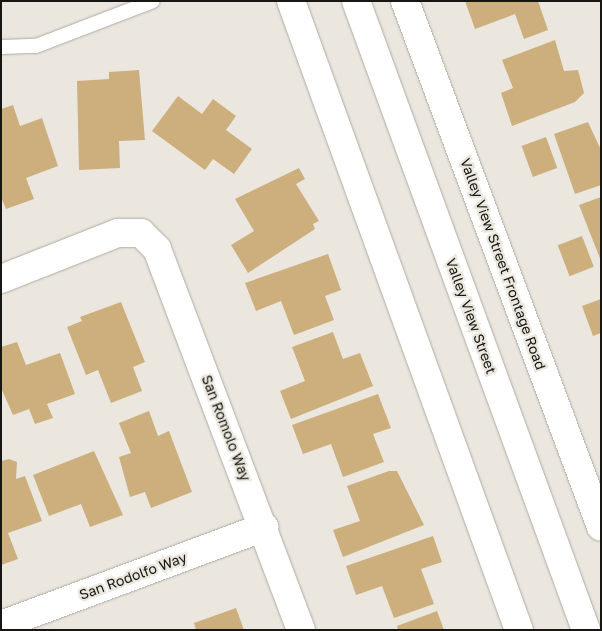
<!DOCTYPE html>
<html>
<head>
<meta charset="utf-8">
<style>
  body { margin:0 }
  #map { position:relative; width:602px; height:631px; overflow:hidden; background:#ebe7df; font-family:"Golos Text",sans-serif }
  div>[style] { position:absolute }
  .building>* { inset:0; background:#cdaf7d; transform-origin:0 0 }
  .roads { filter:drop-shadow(0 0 1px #aeaaa2) drop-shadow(0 0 1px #aeaaa2) }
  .lane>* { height:14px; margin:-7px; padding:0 7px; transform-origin:7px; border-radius:7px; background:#fff }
  .street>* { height:28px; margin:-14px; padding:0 14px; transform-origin:14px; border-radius:14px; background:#fff }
  .primary>* { height:28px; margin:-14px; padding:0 14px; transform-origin:14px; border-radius:14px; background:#fff }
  span { translate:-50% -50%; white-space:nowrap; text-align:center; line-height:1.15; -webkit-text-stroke:4.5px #ebe7df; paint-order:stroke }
  .street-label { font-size:14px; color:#171613 }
  .frame { position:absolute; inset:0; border:2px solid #171613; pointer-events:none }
</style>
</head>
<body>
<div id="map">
  <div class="building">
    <i style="clip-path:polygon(465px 1px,538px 1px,548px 30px,524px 39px,515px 14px,475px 29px)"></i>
    <i style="clip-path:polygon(555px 40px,564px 71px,578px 70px,584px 93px,575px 102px,512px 126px,501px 93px,513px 88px,502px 60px)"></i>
    <i style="clip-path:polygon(139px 70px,145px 140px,119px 141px,120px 168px,79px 170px,77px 81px,109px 79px,109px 72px)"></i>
    <i style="clip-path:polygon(178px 96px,202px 114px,213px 99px,236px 116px,226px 130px,252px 149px,234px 174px,213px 159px,205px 170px,152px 131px)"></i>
    <i style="clip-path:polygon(13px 105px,20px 126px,42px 118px,58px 166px,26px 178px,34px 199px,6px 209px,1px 197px,1px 109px)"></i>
    <i style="clip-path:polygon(588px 122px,601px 150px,601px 185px,575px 194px,554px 134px)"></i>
    <i style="left:546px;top:137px;width:33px;height:26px;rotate:70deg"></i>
    <i style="clip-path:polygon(299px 168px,305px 179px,296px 184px,319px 221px,313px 224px,315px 229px,248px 273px,231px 245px,254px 231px,235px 199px)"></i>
    <i style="clip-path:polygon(601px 197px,601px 261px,579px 205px)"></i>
    <i style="left:582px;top:236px;width:33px;height:26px;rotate:69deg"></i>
    <i style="clip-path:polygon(328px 254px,341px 290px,325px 296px,334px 320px,294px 335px,281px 301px,256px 311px,245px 283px)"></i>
    <i style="clip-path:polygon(601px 299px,601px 333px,593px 336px,582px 306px)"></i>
    <i style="clip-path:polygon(121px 302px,145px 362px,133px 367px,142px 391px,111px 403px,98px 370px,86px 375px,67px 327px,82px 321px,80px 317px)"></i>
    <i style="clip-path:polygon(333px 332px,343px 359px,360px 353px,373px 386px,291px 419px,280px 391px,305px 381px,292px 347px)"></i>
    <i style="clip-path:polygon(17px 342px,26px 365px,60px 353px,75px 394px,47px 404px,53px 418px,35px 424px,29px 409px,13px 415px,1px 388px,1px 347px)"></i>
    <i style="clip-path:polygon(378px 394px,391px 428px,373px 434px,384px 462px,343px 477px,331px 444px,303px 454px,292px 425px)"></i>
    <i style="clip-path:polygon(149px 411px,158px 436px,169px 431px,192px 492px,151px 508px,145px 492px,130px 497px,119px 457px,131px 453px,119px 423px)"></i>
    <i style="clip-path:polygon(94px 451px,123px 515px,90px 527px,81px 504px,49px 516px,33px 475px)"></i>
    <i style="clip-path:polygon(9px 459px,17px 462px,16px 479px,25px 476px,42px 521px,8px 533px,18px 559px,1px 565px,1px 461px)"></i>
    <i style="clip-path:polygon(389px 471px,397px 471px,424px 525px,343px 557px,333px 530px,360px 521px,347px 486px)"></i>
    <i style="clip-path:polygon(433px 536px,442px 562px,421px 569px,434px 604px,394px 618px,382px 586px,356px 595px,346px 566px)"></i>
    <i style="clip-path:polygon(236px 608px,244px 630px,196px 630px,194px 623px)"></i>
    <i style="clip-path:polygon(437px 611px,444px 630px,398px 630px,397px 626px)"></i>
  </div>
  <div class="roads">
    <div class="lane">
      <i style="left:1px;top:47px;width:35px;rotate:-2deg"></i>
      <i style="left:36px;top:46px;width:125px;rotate:-21deg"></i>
    </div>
    <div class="street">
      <i style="left:405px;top:1px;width:561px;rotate:69.56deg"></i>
      <i style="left:1px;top:279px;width:126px;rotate:-21.5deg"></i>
      <i style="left:118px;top:233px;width:23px"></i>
      <i style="left:141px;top:233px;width:23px;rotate:45deg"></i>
      <i style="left:157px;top:249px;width:407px;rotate:69.3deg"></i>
      <i style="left:1px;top:625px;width:281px;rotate:-20.4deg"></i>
    </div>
    <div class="primary">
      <i style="left:291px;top:1px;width:669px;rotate:70.08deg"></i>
      <i style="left:356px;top:1px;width:670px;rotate:69.91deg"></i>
    </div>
  </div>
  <div class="street-label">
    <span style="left:503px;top:264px;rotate:70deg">Valley View Street Frontage Road</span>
    <span style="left:471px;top:316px;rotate:70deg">Valley View Street</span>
    <span style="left:226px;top:428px;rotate:69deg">San Romolo Way</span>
    <span style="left:133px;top:576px;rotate:-20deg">San Rodolfo Way</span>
  </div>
  <div class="frame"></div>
</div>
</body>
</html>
